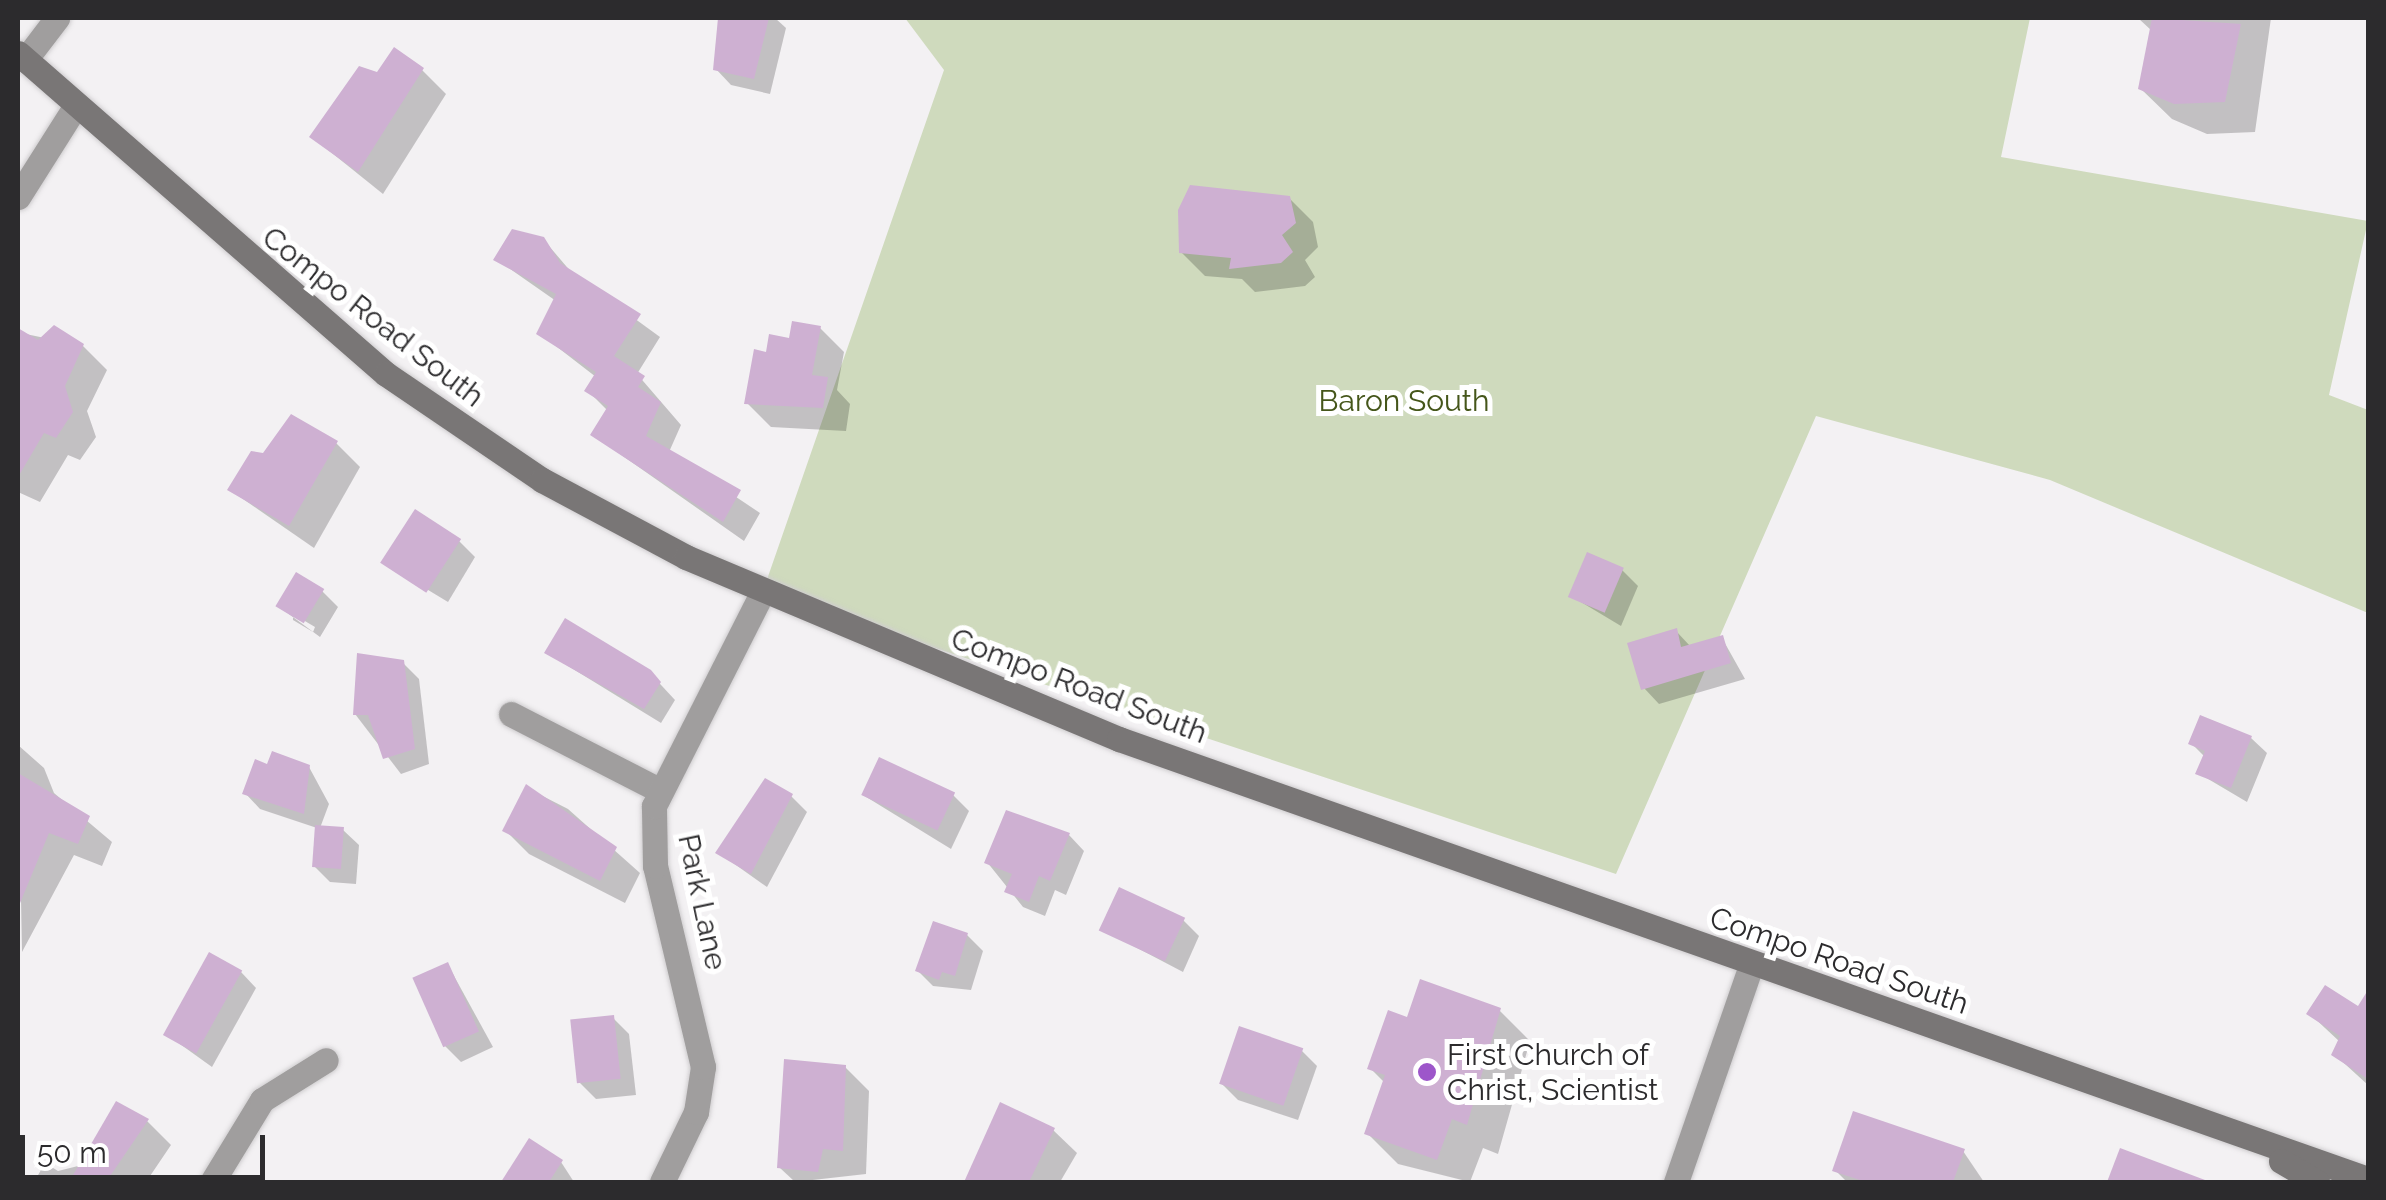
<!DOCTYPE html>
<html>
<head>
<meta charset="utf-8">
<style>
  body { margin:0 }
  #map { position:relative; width:2386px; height:1200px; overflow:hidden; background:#f3f1f3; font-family:Raleway,sans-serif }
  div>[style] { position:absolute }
  .green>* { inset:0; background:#cfdabd }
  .shadow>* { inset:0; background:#0003 }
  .building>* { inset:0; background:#ceb0d2; transform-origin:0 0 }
  .roads { filter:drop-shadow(0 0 2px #cfcdcf) drop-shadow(0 0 2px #cfcdcf) }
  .street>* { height:25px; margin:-12.5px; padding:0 12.5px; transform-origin:12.5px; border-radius:12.5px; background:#a09e9e }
  .secondary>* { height:25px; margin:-12.5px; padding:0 12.5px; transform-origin:12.5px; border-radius:12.5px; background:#797676 }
  .dots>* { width:28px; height:28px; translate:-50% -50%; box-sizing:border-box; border:5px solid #fff; border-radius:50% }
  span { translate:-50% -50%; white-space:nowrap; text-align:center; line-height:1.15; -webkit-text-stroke:10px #fff; paint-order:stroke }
  .street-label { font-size:30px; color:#2c2b2d }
  .park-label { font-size:30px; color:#45561a }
  .poi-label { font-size:30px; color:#2c2b2d }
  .left { translate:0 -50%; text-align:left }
  .frame { position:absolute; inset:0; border:20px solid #2c2b2d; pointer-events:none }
  .scale { position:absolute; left:20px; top:1135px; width:245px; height:45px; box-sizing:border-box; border:5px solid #2c2b2d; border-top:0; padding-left:12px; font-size:30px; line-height:35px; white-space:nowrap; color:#2c2b2d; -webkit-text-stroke:8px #fff; paint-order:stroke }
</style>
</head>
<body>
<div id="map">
  <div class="green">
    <i style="clip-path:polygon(905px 18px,2030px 18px,2001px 157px,2368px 221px,2329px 395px,2368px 410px,2368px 613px,2050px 480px,1816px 416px,1616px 874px,763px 591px,944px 70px)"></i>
  </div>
  <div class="shadow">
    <i style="clip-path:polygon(722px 18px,775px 18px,786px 28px,770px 94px,731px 85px,715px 68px)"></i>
    <i style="clip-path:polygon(2138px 18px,2271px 18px,2255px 132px,2207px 134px,2172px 119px,2140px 88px,2152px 31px)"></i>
    <i style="clip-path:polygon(422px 70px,446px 94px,383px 194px,312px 137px,378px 75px)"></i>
    <i style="clip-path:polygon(1289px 198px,1313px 222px,1318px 247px,1305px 260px,1315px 277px,1305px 286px,1255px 292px,1242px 279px,1205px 276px,1181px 252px)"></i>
    <i style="clip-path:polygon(543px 239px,572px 273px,660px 337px,637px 374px,681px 425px,669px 452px,760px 513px,744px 541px,593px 435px,608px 411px,587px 390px,596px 377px,539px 333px,556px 301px,496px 259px)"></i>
    <i style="clip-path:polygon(820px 328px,844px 352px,837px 390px,850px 404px,846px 431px,771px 427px,747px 403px,768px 355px)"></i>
    <i style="clip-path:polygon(21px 333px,83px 346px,107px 370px,87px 411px,96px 437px,80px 460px,68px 455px,40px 502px,18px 492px)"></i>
    <i style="clip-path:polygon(336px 443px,360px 467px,314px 548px,230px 490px)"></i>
    <i style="clip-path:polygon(459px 541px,475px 557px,448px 602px,385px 564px)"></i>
    <i style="clip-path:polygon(1622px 570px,1638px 586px,1621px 626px,1571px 596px)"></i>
    <i style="clip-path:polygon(evenodd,322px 591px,338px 607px,320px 637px,278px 606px,322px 591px,293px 614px,315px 627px,313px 632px,293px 620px,293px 614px)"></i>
    <i style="clip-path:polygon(1676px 631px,1691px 647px,1722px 638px,1745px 679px,1659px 704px,1644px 688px)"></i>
    <i style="clip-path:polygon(547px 653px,649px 672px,675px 700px,661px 723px)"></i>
    <i style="clip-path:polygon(403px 663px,419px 679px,429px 764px,401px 774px,355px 714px)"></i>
    <i style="clip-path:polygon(2251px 738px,2267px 753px,2247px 802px,2198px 773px,2205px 757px,2191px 743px)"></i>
    <i style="clip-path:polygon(18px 745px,44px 768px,54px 793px,112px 842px,102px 866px,74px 855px,22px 952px)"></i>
    <i style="clip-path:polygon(309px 767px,329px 804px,320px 828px,343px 830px,359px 845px,356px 884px,330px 882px,314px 866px,317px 828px,260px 809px,245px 793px,269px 768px)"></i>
    <i style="clip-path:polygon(527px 788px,568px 809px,640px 873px,625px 903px,529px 854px,505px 830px)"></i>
    <i style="clip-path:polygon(863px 795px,953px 795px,969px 811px,951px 849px)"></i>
    <i style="clip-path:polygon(791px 796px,807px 812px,767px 887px,719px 853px)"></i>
    <i style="clip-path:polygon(1069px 835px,1084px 851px,1066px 895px,1055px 890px,1045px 916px,1023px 907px,987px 862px)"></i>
    <i style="clip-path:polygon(1183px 920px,1199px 936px,1183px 972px,1103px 930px)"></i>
    <i style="clip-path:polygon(967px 935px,983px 951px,971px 990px,933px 986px,918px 971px)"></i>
    <i style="clip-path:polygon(448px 965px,493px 1047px,461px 1062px,445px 1046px)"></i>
    <i style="clip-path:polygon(241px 972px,256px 988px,212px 1067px,166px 1034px)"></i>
    <i style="clip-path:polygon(2368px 997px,2368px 1085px,2334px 1054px,2340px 1042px,2310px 1014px,2359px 1010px)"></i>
    <i style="clip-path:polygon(1499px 1010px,1530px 1041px,1498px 1154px,1483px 1148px,1470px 1182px,1398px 1164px,1367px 1133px,1385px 1083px,1370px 1068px)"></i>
    <i style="clip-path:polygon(613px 1018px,629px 1034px,636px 1095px,596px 1099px,580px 1083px)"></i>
    <i style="clip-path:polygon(1301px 1050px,1317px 1066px,1298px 1120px,1238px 1100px,1222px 1084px)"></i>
    <i style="clip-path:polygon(845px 1067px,869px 1091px,866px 1174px,795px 1182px,779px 1167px)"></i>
    <i style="clip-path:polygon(147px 1121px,171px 1145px,146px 1182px,34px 1182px,45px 1163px,58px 1171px,82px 1165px)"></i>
    <i style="clip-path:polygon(1053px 1130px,1077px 1153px,1060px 1182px,969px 1179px)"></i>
    <i style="clip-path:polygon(529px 1142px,561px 1162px,574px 1182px,503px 1182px)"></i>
    <i style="clip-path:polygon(1963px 1151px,1984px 1182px,1847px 1182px,1835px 1170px)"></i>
  </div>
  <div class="building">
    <i style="clip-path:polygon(718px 18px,769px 18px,754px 79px,713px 70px)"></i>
    <i style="clip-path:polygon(2152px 18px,2241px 24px,2225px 102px,2174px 104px,2138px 89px)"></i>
    <i style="clip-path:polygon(394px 47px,424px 68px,358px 172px,309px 137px,359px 66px,377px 72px)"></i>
    <i style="clip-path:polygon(1190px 185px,1290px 196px,1296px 223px,1282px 235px,1293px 252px,1281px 263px,1229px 269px,1231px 258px,1179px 253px,1178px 210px)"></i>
    <i style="clip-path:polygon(512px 229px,544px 237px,560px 263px,641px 314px,614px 356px,645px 376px,638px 387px,661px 402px,646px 436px,741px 490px,723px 522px,590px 435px,608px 406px,584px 391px,596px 372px,536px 334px,556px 294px,493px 260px)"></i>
    <i style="clip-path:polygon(792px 321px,821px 326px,812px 375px,828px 377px,823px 408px,744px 404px,754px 349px,766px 352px,769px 334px,789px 338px)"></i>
    <i style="clip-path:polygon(54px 325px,84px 344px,65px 386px,73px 412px,56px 438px,44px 433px,18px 477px,18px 328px,38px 340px)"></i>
    <i style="clip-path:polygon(291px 414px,338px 441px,289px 526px,227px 490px,251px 451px,263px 453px)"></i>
    <i style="left:415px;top:509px;width:55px;height:64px;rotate:33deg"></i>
    <i style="left:1587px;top:552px;width:40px;height:49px;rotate:23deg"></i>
    <i style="left:296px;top:572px;width:33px;height:40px;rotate:31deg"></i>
    <i style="clip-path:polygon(565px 618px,651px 670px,661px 682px,644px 709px,544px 653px)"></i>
    <i style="clip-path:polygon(1677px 628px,1681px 647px,1723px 635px,1731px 663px,1641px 690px,1627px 643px)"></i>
    <i style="clip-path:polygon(357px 653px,404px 660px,415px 749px,383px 759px,368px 715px,353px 715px)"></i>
    <i style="clip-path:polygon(2200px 715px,2252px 736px,2231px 788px,2195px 774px,2205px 751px,2188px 744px)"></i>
    <i style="clip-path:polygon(272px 751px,310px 765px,304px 814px,242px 794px,255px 759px,267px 764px)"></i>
    <i style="left:879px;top:757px;width:84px;height:42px;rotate:25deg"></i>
    <i style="clip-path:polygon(18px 773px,90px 816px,78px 844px,49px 833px,18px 908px)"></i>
    <i style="clip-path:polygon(765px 778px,793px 794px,751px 874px,715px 853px)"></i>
    <i style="clip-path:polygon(526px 784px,617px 847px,600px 881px,502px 831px)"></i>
    <i style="clip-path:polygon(1006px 810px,1070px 833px,1050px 881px,1039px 876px,1029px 902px,1004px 892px,1012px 874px,984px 863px)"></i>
    <i style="left:315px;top:825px;width:29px;height:42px;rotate:4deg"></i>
    <i style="left:1119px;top:887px;width:73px;height:48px;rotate:25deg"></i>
    <i style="clip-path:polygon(933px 921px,968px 933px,955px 976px,942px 972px,939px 980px,915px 971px)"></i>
    <i style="left:209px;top:952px;width:38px;height:95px;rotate:29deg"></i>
    <i style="left:448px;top:962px;width:76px;height:39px;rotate:66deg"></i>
    <i style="clip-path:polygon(1420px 979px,1501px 1008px,1467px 1125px,1452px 1119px,1437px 1160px,1364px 1134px,1385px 1075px,1367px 1069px,1388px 1010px,1407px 1017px)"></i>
    <i style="clip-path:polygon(2325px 985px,2358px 1006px,2368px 990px,2368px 1079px,2331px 1055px,2340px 1036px,2306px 1014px)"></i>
    <i style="left:614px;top:1015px;width:64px;height:44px;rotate:84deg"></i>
    <i style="left:1239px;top:1026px;width:68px;height:61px;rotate:19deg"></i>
    <i style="clip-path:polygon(784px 1059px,846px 1065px,843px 1151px,823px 1149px,818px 1172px,777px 1168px)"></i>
    <i style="clip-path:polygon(116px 1101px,149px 1119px,106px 1182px,69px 1182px)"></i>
    <i style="clip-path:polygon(1000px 1102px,1055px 1128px,1029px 1182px,964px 1182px)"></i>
    <i style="clip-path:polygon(1853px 1111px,1965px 1149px,1953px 1182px,1866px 1182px,1832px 1171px)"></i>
    <i style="clip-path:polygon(529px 1138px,563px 1160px,549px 1182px,501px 1182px)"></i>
    <i style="clip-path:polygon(2120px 1148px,2205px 1180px,2204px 1182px,2107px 1182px)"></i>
  </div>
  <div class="roads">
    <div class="street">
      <i style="left:25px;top:60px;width:53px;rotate:-52.7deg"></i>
      <i style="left:18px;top:197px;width:107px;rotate:-57.7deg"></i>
      <i style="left:511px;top:714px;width:164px;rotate:27.2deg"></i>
      <i style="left:212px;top:1182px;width:96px;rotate:-58.6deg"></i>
      <i style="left:262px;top:1100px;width:75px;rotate:-32deg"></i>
      <i style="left:662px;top:1182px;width:78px;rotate:-64.1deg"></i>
      <i style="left:696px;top:1112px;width:46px;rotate:-81.2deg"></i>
      <i style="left:703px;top:1067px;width:207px;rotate:-103.4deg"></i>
      <i style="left:655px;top:866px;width:60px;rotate:-91deg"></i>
      <i style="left:654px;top:806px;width:241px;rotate:-63.1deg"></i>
      <i style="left:1676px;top:1182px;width:230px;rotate:-70.9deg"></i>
    </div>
    <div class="secondary">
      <i style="left:18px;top:53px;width:488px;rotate:41.1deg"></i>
      <i style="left:386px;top:374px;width:189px;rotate:34.2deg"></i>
      <i style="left:542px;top:480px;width:163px;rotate:28.1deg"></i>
      <i style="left:686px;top:557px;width:470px;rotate:22.8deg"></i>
      <i style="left:1119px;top:739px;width:1324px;rotate:19.41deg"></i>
      <i style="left:2281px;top:1161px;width:42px;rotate:30.3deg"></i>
    </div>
  </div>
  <div class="dots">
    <i style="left:1427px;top:1072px;background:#9d56ca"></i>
  </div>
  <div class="street-label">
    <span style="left:373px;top:317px;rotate:38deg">Compo Road South</span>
    <span style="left:1079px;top:686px;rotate:21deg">Compo Road South</span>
    <span style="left:702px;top:902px;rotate:78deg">Park Lane</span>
    <span style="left:1839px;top:961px;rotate:19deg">Compo Road South</span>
  </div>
  <div class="park-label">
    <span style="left:1404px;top:401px">Baron South</span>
  </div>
  <div class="poi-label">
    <span class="left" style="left:1447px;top:1072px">First Church of<br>Christ, Scientist</span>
  </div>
  <div class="frame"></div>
  <div class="scale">50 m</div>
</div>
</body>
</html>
